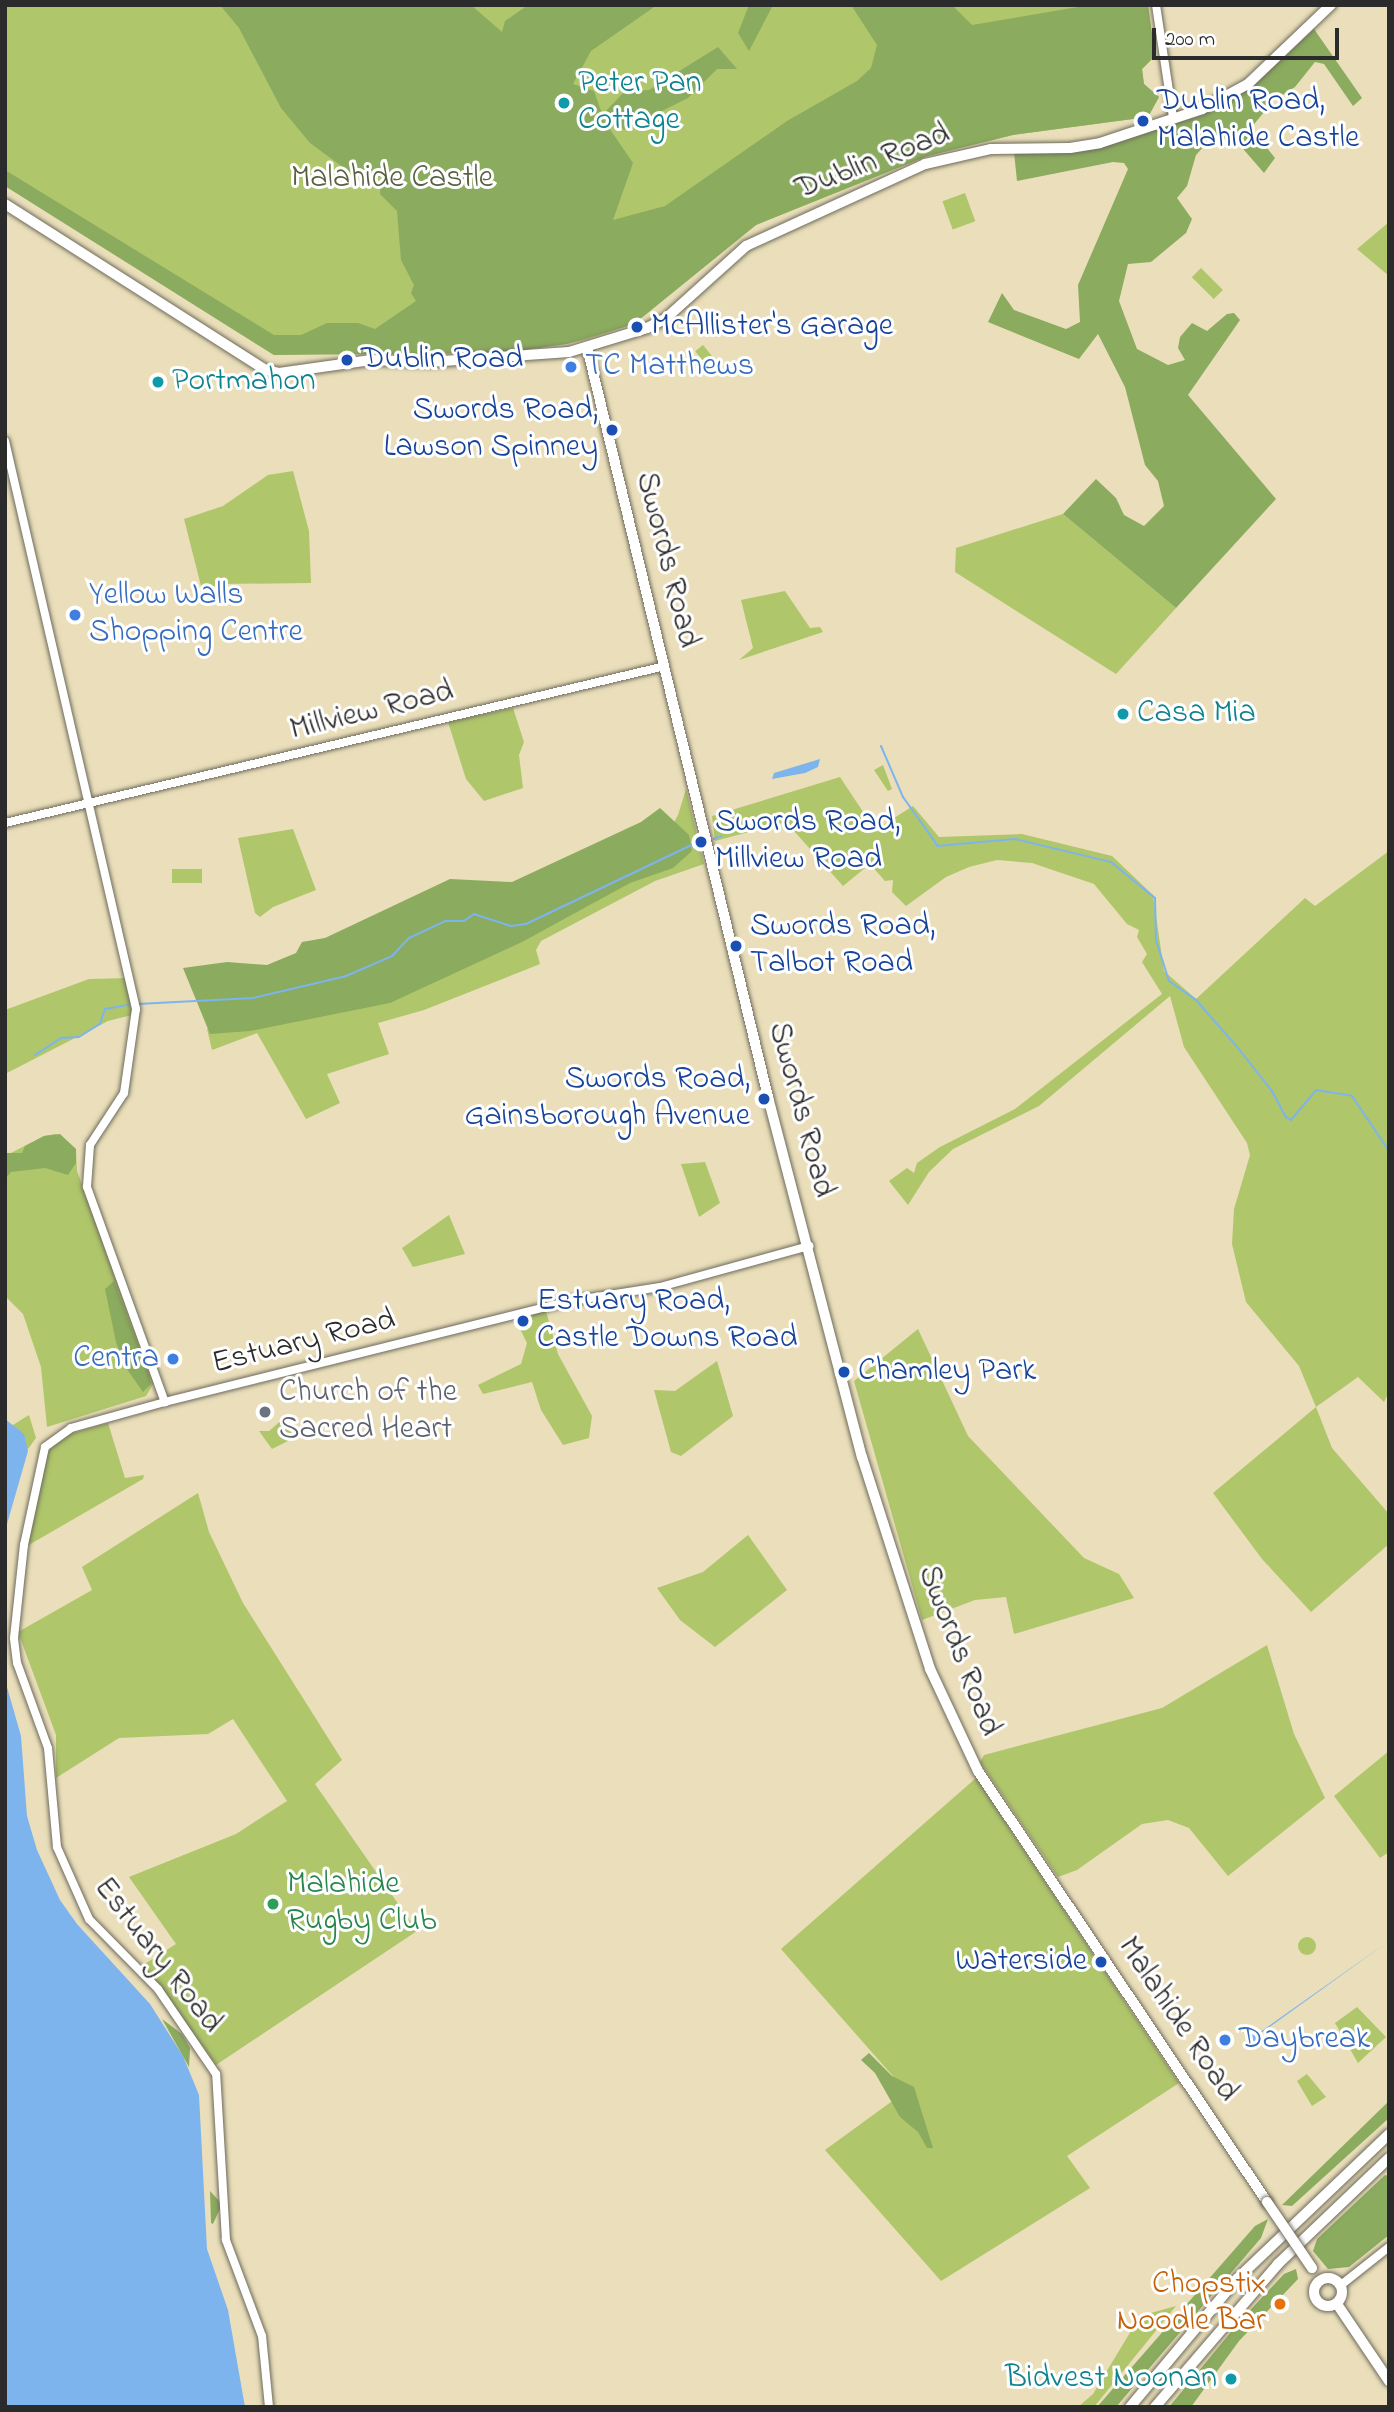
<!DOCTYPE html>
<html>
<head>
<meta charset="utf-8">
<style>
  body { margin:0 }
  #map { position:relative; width:1394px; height:2412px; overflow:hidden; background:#eadfba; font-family:"Indie Flower",sans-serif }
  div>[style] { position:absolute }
  .green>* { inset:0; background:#afc66b; transform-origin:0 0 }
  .round { border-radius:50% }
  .forest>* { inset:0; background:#8bab5f }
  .water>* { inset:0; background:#7eb4ed }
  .stream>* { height:2px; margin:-1px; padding:0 1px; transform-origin:1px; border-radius:1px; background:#7eb4ed }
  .roads { filter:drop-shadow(0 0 2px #6e6a5d) drop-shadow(0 0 2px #6e6a5d) }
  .minor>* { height:8px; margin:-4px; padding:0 4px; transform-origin:4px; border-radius:4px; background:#fff }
  .major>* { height:10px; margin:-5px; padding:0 5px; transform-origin:5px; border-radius:5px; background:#fff }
  .major>.ring { margin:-5px; padding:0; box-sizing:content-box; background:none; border:10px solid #fff; border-radius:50% }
  .highway>* { height:10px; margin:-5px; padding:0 5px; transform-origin:5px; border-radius:5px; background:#fff }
  .bridges { filter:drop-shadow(0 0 2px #6e6a5d) drop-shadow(0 0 2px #6e6a5d) }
  .major-bridge>* { height:10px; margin:-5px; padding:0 5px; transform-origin:5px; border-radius:5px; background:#fff }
  .dots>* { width:19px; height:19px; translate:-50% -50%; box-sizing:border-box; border:4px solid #fff; border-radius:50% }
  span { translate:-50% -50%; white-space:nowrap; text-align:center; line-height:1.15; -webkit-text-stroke:6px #fff; paint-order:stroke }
  .culture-label { font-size:32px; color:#0d838f }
  .left { translate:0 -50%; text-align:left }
  .right { translate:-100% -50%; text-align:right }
  .transit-label { font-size:32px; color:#164399 }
  .street-label { font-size:32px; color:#2b2b2b }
  .park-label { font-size:32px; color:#596141 }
  .shop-label { font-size:32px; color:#366cbe }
  .worship-label { font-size:32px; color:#5b616d }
  .leisure-label { font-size:32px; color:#27864d }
  .food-label { font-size:32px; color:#c56008 }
  .frame { position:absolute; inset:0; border:7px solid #2b2b2b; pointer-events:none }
  .scale { position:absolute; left:1152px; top:28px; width:187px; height:32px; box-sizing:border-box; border:4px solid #2b2b2b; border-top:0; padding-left:9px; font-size:21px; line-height:24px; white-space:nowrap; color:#2b2b2b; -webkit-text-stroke:5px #fff; paint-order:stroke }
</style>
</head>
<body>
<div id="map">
  <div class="green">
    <i style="clip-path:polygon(5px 5px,1148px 5px,1155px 56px,1142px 69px,1144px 84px,1159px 97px,1148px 117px,1013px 135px,928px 156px,756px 225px,634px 324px,588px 339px,567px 344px,274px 355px,5px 186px)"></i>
    <i style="left:965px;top:193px;width:30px;height:24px;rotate:70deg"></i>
    <i style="clip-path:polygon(1389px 222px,1389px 276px,1357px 249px)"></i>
    <i style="left:1201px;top:268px;width:31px;height:13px;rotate:45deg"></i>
    <i style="left:703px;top:345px;width:22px;height:10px;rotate:51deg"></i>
    <i style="clip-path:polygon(293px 471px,309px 531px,311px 583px,222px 584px,202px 590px,184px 519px,223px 506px,268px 475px)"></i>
    <i style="clip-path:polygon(1063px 514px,1176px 608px,1116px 674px,955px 572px,956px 548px)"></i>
    <i style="clip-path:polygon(785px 591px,810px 628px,820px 627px,823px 632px,739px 660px,753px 648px,741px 600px)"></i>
    <i style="clip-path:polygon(513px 708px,524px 742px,519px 755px,523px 788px,484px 801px,466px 779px,448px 722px)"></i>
    <i style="clip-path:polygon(883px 765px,892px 789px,888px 791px,874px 770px)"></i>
    <i style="clip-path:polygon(840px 777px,875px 830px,913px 806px,939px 837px,1022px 834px,1112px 856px,1153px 895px,1164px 971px,1196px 999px,1305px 898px,1315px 906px,1389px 851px,1389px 1392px,1384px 1402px,1358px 1377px,1316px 1407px,1332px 1448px,1389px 1514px,1389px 1544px,1311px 1612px,1262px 1559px,1213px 1493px,1316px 1407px,1299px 1366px,1246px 1302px,1232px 1244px,1234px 1209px,1250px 1155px,1247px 1143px,1184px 1047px,1170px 996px,1039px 1106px,953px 1149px,929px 1172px,908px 1205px,889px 1181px,907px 1168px,914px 1173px,917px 1163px,940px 1147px,1015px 1109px,1162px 994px,1142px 962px,1147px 954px,1137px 937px,1139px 930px,1127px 924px,1094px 884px,1032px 863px,997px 860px,969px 867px,946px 877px,906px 906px,892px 892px,893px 880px,885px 881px,870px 864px,843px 886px,786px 822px,715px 841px,712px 816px)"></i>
    <i style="clip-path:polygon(686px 789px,704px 864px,655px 881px,541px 941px,536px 950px,540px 964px,424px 1010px,378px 1023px,389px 1054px,327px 1074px,340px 1103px,306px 1119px,257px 1033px,212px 1050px,207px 1029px,309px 1010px,652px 862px,678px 815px)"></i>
    <i style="clip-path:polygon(293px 829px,316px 890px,273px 907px,260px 917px,255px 913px,238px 838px)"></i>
    <i style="left:202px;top:869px;width:14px;height:30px;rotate:90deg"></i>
    <i style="clip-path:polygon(131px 978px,136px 1014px,108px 1021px,5px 1074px,5px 1010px,89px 979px)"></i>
    <i style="clip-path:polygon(56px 1134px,76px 1149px,77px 1171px,155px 1381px,146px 1396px,47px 1427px,41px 1367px,23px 1314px,5px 1296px,5px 1156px,44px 1136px)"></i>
    <i style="clip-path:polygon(705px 1162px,720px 1203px,699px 1217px,681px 1164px)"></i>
    <i style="clip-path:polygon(449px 1215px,465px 1254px,413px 1267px,402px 1248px)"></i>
    <i style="clip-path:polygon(546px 1311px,558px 1354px,592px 1416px,589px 1438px,563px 1445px,541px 1410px,532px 1382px,483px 1394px,478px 1385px,521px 1364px,527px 1343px,515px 1319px)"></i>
    <i style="clip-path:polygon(918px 1329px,968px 1436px,1084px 1558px,1119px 1574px,1134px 1598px,1014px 1634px,1006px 1597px,975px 1600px,922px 1620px,854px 1381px)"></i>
    <i style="clip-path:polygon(717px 1361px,733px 1416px,681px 1456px,671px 1452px,654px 1390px,675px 1391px)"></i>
    <i style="clip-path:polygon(29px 1415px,36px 1438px,28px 1449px,8px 1428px)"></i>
    <i style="clip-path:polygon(284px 1418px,294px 1438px,272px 1449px,259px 1431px,269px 1431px)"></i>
    <i style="clip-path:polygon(108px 1423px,125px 1478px,144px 1475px,143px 1479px,27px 1546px,46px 1453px,63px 1436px)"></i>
    <i style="clip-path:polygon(198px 1493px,209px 1532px,243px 1603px,342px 1760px,315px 1784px,417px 1931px,216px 2065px,143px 1965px,176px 1944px,129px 1877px,236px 1834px,287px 1801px,233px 1719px,208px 1734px,119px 1738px,56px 1778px,56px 1735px,18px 1632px,92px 1590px,82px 1567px)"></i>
    <i style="clip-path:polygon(748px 1535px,787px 1590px,715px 1647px,680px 1620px,657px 1588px,703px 1572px)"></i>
    <i style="clip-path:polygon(1267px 1645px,1294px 1734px,1325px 1798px,1228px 1876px,1189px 1828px,1168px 1820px,1142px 1824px,1077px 1870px,1058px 1877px,980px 1762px,984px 1755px,1162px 1708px)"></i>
    <i style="clip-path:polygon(1389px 1751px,1389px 1852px,1380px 1858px,1334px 1796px)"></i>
    <i style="clip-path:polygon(976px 1778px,1179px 2083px,1067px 2156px,1090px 2188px,941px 2281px,825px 2150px,906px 2091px,781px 1949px)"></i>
    <i class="round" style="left:1298px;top:1937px;width:18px;height:18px"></i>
    <i style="clip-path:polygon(1357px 2007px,1386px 2037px,1358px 2063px,1335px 2023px)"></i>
    <i style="clip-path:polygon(1307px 2074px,1326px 2097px,1312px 2106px,1297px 2081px)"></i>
    <i style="clip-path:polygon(1176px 2306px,1094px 2407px,1078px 2407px,1093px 2394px,1140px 2316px)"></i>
  </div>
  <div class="forest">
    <i style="clip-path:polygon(220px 5px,471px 5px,502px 32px,505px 21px,528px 5px,657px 5px,591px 51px,573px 84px,594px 91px,605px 122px,633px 163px,613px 220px,665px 206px,787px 121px,857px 81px,871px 68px,877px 45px,851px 5px,952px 5px,972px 25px,1090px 5px,1148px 5px,1155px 56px,1142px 69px,1144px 84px,1159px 97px,1148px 117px,1013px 135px,927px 156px,756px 225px,634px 324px,567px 344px,502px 353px,274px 355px,5px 186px,5px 170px,274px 335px,301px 335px,327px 323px,358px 323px,375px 329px,416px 301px,411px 293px,414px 285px,401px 260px,397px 211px,380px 194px,381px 177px,355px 176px,310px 143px,281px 108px,239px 28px)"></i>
    <i style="clip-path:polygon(749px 5px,773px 5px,749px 51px,738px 33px)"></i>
    <i style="clip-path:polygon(1314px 29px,1362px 98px,1353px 106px,1324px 64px,1315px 62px,1295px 87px,1273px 101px,1251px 128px,1275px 158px,1264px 173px,1238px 143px,1220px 138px,1206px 144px,1196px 155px,1187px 186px,1177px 198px,1192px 219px,1186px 233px,1151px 262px,1128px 264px,1119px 301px,1137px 349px,1168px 365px,1185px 360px,1178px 348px,1180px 337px,1192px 323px,1207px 331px,1227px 314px,1234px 313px,1240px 320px,1188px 395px,1276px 499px,1176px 608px,1063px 514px,1096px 479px,1116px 498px,1124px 515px,1144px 526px,1164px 506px,1158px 481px,1145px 465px,1125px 387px,1098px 334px,1079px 359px,988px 322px,1002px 293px,1014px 310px,1066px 329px,1080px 322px,1078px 285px,1128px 169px,1124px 163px,1113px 162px,1017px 181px,1014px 152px,1073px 153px,1203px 115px,1251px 88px)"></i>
    <i style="clip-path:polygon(718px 47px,737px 69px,717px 69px,688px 98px,624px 130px,606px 111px,624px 92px,649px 90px)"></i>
    <i style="clip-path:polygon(660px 808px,689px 835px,692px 851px,673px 868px,630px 883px,522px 942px,390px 1003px,250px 1031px,210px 1034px,183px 968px,227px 962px,267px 965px,296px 953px,302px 942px,325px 938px,450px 879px,512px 882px,641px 822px)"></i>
    <i style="clip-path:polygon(60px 1134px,76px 1149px,76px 1163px,68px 1175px,45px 1168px,11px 1172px,5px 1179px,5px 1153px,22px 1153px,25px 1146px,44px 1136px)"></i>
    <i style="clip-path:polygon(114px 1281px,149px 1375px,151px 1384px,143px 1392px,124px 1365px,116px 1342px,105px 1289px)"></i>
    <i style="clip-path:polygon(162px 2019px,182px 2034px,190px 2048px,189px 2067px)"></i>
    <i style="clip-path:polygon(869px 2053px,892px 2076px,914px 2087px,933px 2148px,927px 2148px,918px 2132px,900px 2117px,875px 2073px,861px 2060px)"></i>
    <i style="clip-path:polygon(1389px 2101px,1389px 2118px,1292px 2206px,1282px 2205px)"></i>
    <i style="clip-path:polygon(1385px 2175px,1389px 2176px,1389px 2235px,1349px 2267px,1328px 2269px,1313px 2251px,1317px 2239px)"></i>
    <i style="clip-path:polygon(210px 2191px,222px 2204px,213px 2224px,211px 2223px)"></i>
    <i style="clip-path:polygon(1268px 2219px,1261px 2238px,1116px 2407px,1097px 2407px,1255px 2226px)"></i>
    <i style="clip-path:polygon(1296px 2269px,1298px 2279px,1239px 2341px,1191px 2407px,1169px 2407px,1240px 2321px,1284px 2274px)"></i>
  </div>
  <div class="water">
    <i style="clip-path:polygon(820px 759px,818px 767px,805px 773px,772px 779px,774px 773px)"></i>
    <i style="clip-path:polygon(5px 1419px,24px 1434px,28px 1451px,5px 1531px)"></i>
    <i style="clip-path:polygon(5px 1680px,21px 1736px,27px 1816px,37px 1850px,60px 1900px,77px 1924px,150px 2004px,183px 2056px,199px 2095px,207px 2249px,228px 2310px,245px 2407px,5px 2407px)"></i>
    <i style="clip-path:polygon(1389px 1941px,1257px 2036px,1255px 2043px,1248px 2034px,1256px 2035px)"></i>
  </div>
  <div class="stream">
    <i style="left:881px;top:746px;width:56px;rotate:66.7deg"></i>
    <i style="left:903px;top:797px;width:60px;rotate:54.5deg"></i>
    <i style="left:714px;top:839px;width:8px;rotate:-23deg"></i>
    <i style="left:937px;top:846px;width:78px;rotate:-5.1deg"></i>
    <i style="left:1015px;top:839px;width:99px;rotate:13.5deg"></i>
    <i style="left:1111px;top:862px;width:57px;rotate:39.3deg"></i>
    <i style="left:1155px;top:898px;width:42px;rotate:88.6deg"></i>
    <i style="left:1156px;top:940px;width:43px;rotate:72.4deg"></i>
    <i style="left:1169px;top:981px;width:33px;rotate:35deg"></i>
    <i style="left:1196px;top:1000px;width:64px;rotate:48.8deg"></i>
    <i style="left:1238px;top:1048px;width:55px;rotate:51.7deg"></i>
    <i style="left:1272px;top:1091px;width:30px;rotate:62deg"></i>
    <i style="left:1286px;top:1117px;width:6px;rotate:31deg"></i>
    <i style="left:1291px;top:1120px;width:39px;rotate:-50deg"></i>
    <i style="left:1316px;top:1090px;width:36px;rotate:9deg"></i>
    <i style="left:1352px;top:1096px;width:66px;rotate:56.1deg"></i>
    <i style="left:138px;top:1004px;width:115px;rotate:-3deg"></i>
    <i style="left:253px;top:998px;width:96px;rotate:-13.3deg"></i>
    <i style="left:346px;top:976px;width:50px;rotate:-23.5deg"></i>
    <i style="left:392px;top:956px;width:25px;rotate:-47deg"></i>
    <i style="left:409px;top:938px;width:40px;rotate:-25deg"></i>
    <i style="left:445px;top:921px;width:19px"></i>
    <i style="left:464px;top:921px;width:12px;rotate:-35deg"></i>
    <i style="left:474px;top:914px;width:39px;rotate:18deg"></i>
    <i style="left:511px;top:926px;width:15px;rotate:-8deg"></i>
    <i style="left:526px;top:924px;width:191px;rotate:-25.5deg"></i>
    <i style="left:35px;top:1055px;width:31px;rotate:-33deg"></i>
    <i style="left:61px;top:1038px;width:18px;rotate:-3deg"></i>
    <i style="left:79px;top:1037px;width:25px;rotate:-32deg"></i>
    <i style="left:100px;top:1024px;width:16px;rotate:-72deg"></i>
    <i style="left:105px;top:1009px;width:28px;rotate:-10deg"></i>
  </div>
  <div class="roads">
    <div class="minor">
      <i style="left:1156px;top:5px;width:113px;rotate:81.4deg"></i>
      <i style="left:5px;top:441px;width:583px;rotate:77.01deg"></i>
      <i style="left:136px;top:1009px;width:85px;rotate:98.1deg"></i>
      <i style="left:124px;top:1093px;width:62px;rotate:123.2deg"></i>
      <i style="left:90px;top:1145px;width:42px;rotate:94.1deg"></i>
      <i style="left:87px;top:1187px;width:229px;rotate:70.1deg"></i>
      <i style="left:5px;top:823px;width:678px;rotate:-13.38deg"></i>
      <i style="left:1341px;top:2285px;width:61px;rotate:-38.4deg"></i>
      <i style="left:269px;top:2407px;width:71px;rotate:-95.6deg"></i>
      <i style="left:262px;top:2336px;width:103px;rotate:-110.6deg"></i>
      <i style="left:226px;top:2240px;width:166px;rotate:-93.4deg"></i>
      <i style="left:216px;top:2074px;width:103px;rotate:-124.3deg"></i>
      <i style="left:158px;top:1989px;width:98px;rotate:-134.6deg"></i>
      <i style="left:89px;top:1919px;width:79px;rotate:-114deg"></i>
      <i style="left:57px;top:1847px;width:99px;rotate:-95.2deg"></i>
      <i style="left:48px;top:1748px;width:90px;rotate:-110deg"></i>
      <i style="left:17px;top:1663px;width:25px;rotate:-97deg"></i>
      <i style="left:14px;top:1638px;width:94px;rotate:-83.9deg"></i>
      <i style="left:24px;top:1545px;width:100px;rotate:-77.9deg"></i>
      <i style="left:45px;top:1447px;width:32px;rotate:-36deg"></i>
      <i style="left:71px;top:1428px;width:98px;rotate:-15.5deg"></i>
      <i style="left:165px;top:1402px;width:418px;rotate:-14deg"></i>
      <i style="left:571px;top:1301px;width:90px;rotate:-8.9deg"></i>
      <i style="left:660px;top:1287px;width:155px;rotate:-15.4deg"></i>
    </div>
    <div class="major">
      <i style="left:5px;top:204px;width:309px;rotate:32.5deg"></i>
      <i style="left:266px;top:370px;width:13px;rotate:13deg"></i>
      <i style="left:279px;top:373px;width:93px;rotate:-8deg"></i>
      <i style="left:371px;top:360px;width:58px;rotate:2deg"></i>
      <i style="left:429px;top:362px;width:140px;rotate:-4.1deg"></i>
      <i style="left:569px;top:352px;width:82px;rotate:-17.1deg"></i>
      <i style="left:647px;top:328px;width:20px;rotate:-27deg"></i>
      <i style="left:665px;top:319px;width:109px;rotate:-42deg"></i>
      <i style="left:746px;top:246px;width:197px;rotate:-24.6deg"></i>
      <i style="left:925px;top:164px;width:68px;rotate:-12.8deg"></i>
      <i style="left:991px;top:149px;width:79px;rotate:-0.7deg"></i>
      <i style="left:1070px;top:148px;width:30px;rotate:-9deg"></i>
      <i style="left:1100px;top:143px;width:108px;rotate:-18.4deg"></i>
      <i style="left:1202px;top:109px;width:52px;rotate:-28.5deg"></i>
      <i style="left:1248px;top:84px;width:115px;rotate:-43.6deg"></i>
      <i style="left:587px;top:347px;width:772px;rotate:76.43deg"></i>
      <i style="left:768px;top:1097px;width:372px;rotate:75.4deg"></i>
      <i style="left:862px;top:1457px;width:223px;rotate:72.2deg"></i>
      <i style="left:930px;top:1669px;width:113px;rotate:64.8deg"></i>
      <i style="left:978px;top:1771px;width:519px;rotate:56.16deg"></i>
      <i class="ring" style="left:1314px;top:2278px;width:18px;height:18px"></i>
      <i style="left:1337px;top:2304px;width:93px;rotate:56deg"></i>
    </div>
    <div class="highway">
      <i style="left:1130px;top:2407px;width:167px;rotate:-50.1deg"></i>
      <i style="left:1237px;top:2279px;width:210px;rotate:-43.6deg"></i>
      <i style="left:1155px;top:2407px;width:189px;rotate:-49.3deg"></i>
      <i style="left:1278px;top:2264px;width:153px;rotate:-43.7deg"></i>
    </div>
  </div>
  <div class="bridges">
    <div class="major-bridge">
      <i style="left:1267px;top:2202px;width:80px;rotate:55.7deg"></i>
    </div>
  </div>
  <div class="dots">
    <i style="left:564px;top:103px;background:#0f9aa8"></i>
    <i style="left:1143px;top:121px;background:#1a4fb4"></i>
    <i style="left:637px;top:327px;background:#1a4fb4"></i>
    <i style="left:347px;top:360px;background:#1a4fb4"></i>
    <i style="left:571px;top:367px;background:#3f7fe0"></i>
    <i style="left:158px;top:382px;background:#0f9aa8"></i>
    <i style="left:612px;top:430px;background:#1a4fb4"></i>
    <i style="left:75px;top:615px;background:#3f7fe0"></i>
    <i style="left:1123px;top:714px;background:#0f9aa8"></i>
    <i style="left:701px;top:842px;background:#1a4fb4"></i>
    <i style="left:736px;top:946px;background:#1a4fb4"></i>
    <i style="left:764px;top:1099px;background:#1a4fb4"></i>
    <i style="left:523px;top:1321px;background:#1a4fb4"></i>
    <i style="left:173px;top:1359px;background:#3f7fe0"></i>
    <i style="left:844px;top:1372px;background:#1a4fb4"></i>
    <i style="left:265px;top:1412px;background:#6b7280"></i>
    <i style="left:273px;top:1904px;background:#2e9e5b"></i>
    <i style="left:1101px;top:1962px;background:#1a4fb4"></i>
    <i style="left:1225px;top:2040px;background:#3f7fe0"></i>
    <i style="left:1280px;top:2304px;background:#e8710a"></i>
    <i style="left:1231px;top:2379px;background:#0f9aa8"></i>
  </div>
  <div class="culture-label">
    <span class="left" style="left:578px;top:103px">Peter Pan<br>Cottage</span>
    <span class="left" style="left:172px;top:382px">Portmahon</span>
    <span class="left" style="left:1137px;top:714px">Casa Mia</span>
    <span class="right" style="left:1217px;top:2379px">Bidvest Noonan</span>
  </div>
  <div class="transit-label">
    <span class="left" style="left:1157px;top:121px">Dublin Road,<br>Malahide Castle</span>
    <span class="left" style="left:651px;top:327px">McAllister's Garage</span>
    <span class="left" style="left:361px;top:360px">Dublin Road</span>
    <span class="right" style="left:598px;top:430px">Swords Road,<br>Lawson Spinney</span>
    <span class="left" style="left:715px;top:842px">Swords Road,<br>Millview Road</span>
    <span class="left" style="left:750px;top:946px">Swords Road,<br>Talbot Road</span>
    <span class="right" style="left:750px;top:1099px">Swords Road,<br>Gainsborough Avenue</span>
    <span class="left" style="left:537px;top:1321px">Estuary Road,<br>Castle Downs Road</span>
    <span class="left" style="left:858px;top:1372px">Chamley Park</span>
    <span class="right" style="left:1087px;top:1962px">Waterside</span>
  </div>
  <div class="street-label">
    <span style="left:873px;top:163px;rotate:-21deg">Dublin Road</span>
    <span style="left:666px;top:560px;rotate:76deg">Swords Road</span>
    <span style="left:372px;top:712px;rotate:-14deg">Millview Road</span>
    <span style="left:800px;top:1110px;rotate:75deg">Swords Road</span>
    <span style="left:304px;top:1343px;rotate:-14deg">Estuary Road</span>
    <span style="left:958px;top:1651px;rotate:69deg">Swords Road</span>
    <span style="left:157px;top:1956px;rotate:52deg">Estuary Road</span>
    <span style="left:1177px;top:2020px;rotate:56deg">Malahide Road</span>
  </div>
  <div class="park-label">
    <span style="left:392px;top:179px">Malahide Castle</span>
  </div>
  <div class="shop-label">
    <span class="left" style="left:585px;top:367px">TC Matthews</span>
    <span class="left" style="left:89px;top:615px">Yellow Walls<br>Shopping Centre</span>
    <span class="right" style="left:159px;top:1359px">Centra</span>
    <span class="left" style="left:1239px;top:2040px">Daybreak</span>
  </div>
  <div class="worship-label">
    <span class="left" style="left:279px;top:1412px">Church of the<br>Sacred Heart</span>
  </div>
  <div class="leisure-label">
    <span class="left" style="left:287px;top:1904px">Malahide<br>Rugby Club</span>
  </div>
  <div class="food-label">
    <span class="right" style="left:1266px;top:2304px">Chopstix<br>Noodle Bar</span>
  </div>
  <div class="frame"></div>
  <div class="scale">200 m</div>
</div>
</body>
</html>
